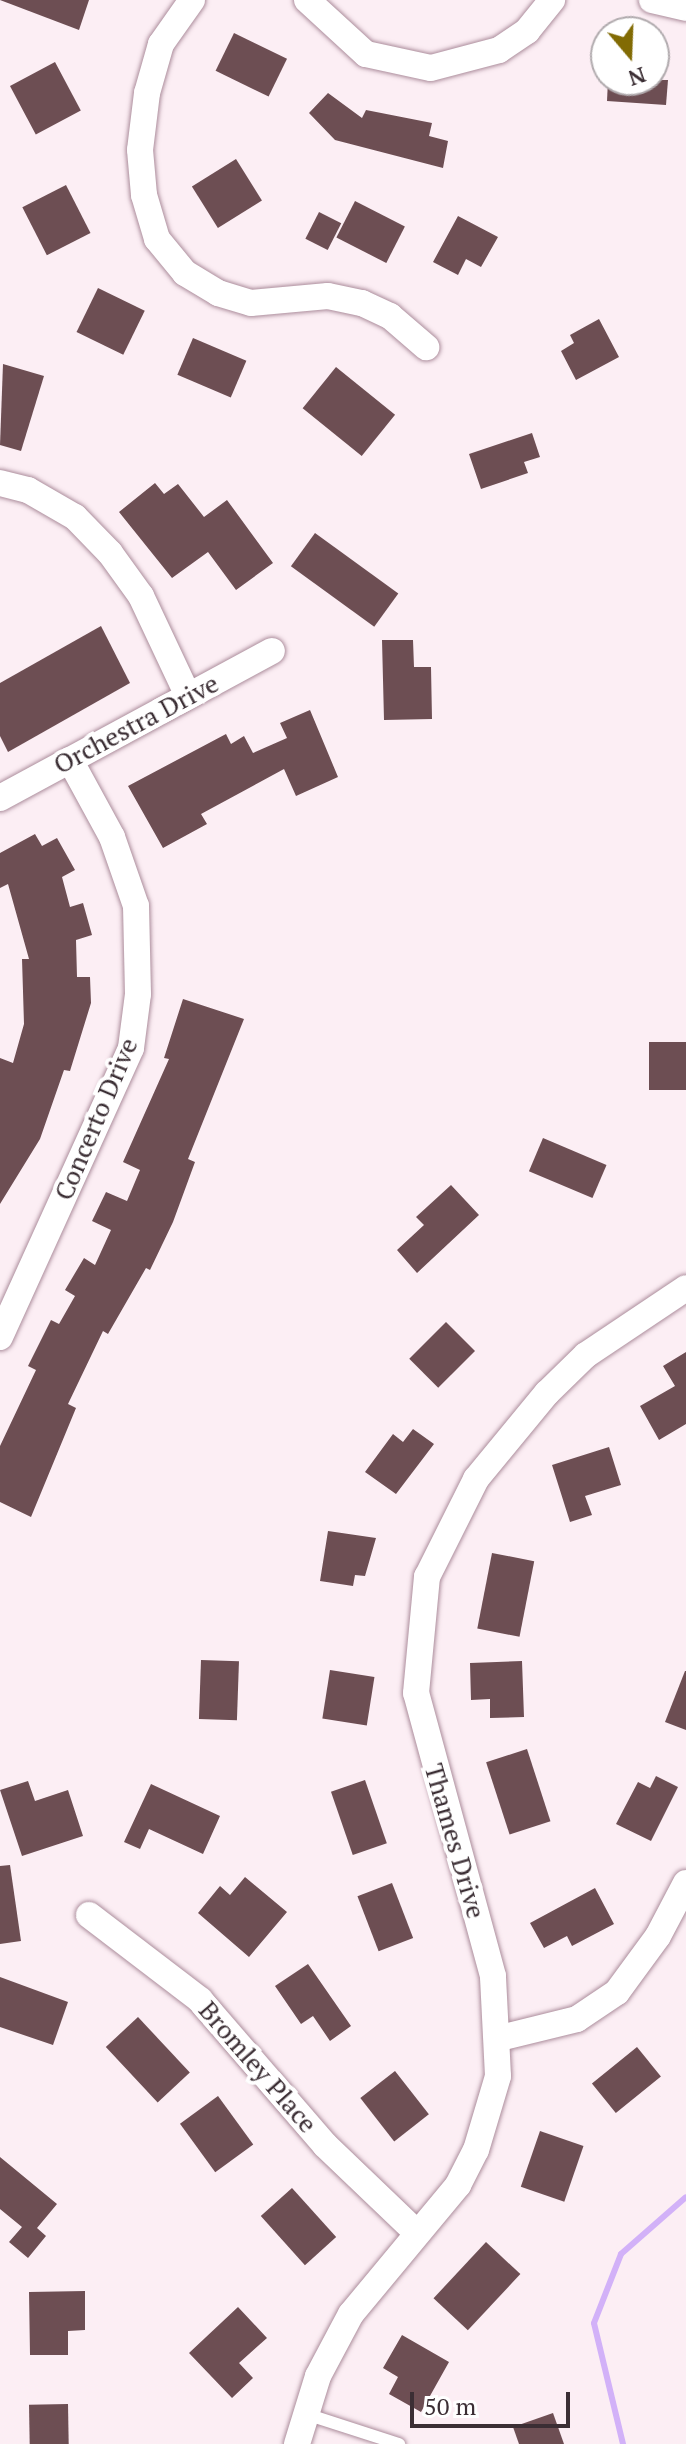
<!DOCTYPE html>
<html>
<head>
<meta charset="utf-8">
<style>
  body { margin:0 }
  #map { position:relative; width:686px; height:2444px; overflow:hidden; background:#fceef4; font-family:"PT Serif",serif }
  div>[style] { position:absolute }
  .stream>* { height:6px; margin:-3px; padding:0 3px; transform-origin:3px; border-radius:3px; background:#d2b1f8 }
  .building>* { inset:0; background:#6d4e53; transform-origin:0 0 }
  .roads { filter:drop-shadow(0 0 2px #ac8d9c) drop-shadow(0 0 2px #ac8d9c) }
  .lane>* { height:12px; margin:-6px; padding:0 6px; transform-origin:6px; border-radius:6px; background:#fff }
  .street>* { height:26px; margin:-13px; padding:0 13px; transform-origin:13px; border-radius:13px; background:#fff }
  span { translate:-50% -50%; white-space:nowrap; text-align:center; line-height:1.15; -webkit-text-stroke:8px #fff; paint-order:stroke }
  .street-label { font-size:26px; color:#3b2e34 }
  .north { position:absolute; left:590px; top:16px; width:80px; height:80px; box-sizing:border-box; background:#fff; border:2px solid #b1abae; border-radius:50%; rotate:161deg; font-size:22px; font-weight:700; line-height:32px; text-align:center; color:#3b2e34 }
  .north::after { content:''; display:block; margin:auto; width:28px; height:36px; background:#826b04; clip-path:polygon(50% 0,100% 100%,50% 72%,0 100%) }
  .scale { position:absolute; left:410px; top:2392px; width:160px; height:36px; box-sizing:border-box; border:4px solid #3b2e34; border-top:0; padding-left:10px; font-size:24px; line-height:28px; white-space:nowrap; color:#3b2e34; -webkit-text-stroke:6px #fff; paint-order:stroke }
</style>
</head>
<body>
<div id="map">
  <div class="stream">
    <i style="left:623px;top:2444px;width:124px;rotate:-103.5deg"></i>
    <i style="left:594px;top:2323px;width:74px;rotate:-68.6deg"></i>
    <i style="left:621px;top:2254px;width:86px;rotate:-41.2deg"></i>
  </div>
  <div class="building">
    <i style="clip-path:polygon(0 0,89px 0,79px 30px)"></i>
    <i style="left:234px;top:33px;width:59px;height:42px;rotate:26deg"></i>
    <i style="left:55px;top:62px;width:55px;height:51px;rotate:62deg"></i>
    <i style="clip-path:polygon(608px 80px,668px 80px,666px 105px,607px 101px)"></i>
    <i style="clip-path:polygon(328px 93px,362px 118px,366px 110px,432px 123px,429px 136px,448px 141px,443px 168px,335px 140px,309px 113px)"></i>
    <i style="left:236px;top:159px;width:49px;height:52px;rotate:58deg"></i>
    <i style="left:66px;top:185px;width:54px;height:49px;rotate:63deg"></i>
    <i style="left:355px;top:201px;width:56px;height:41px;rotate:27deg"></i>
    <i style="left:319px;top:212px;width:25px;height:30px;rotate:27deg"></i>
    <i style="clip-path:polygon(458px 216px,498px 237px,481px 267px,466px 259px,458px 275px,433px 262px)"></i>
    <i style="left:98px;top:288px;width:52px;height:49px;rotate:26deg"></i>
    <i style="clip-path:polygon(599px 319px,619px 357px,576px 380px,561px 351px,574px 343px,570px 335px)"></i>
    <i style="left:193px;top:338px;width:58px;height:40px;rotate:23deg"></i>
    <i style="clip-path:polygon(3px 364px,44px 376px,21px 451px,0 445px)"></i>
    <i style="left:336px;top:367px;width:76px;height:53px;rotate:39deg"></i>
    <i style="clip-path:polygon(532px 433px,540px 457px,524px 462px,528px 473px,481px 489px,469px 454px)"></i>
    <i style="clip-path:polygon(155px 483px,164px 494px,178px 484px,204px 517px,227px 500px,273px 563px,236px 590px,208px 552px,172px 578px,119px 512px)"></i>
    <i style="left:315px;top:533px;width:103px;height:41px;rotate:36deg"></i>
    <i style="clip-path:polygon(101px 626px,130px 683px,8px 752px,0 736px,0 683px)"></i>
    <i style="clip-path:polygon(382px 640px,413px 640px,414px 667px,431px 667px,432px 719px,384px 720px)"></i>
    <i style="clip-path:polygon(310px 710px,338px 777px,296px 796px,284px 769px,201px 814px,207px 824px,163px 848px,128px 786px,226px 734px,231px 744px,244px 736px,253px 753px,287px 738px,280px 723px)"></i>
    <i style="clip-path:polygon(35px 834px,42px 846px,57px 838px,75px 870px,62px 877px,70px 907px,83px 903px,92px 935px,76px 940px,77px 977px,90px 977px,91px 1003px,70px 1071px,64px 1070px,40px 1139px,0 1204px,0 1058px,13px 1063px,24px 1024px,22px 959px,29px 959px,8px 884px,0 888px,0 853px)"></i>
    <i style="clip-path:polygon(183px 999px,244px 1019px,188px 1159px,195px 1162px,173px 1222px,150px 1270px,146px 1268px,108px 1334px,103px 1331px,68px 1404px,76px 1408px,31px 1517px,0 1502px,0 1446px,36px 1370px,28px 1366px,51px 1320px,59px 1324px,75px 1296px,65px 1290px,84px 1258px,95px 1265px,111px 1230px,92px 1221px,106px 1192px,127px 1201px,140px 1170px,123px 1162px,169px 1059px,164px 1058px)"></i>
    <i style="left:686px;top:1042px;width:48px;height:37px;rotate:90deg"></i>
    <i style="left:543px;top:1138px;width:69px;height:36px;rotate:23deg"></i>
    <i style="clip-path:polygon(451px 1185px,479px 1215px,417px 1273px,397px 1250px,424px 1225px,416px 1217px)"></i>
    <i style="left:446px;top:1322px;width:41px;height:52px;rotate:45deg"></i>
    <i style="clip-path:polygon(686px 1352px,686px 1424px,659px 1440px,640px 1406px,675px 1386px,663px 1366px)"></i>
    <i style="clip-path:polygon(413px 1429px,434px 1444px,396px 1494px,365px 1472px,393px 1434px,403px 1442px)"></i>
    <i style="clip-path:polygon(609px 1447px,621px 1485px,585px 1496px,592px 1515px,570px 1522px,552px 1465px)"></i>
    <i style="clip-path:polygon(328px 1531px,376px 1538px,365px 1576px,355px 1575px,353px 1586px,320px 1581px)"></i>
    <i style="left:492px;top:1553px;width:43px;height:77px;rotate:11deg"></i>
    <i style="left:201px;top:1660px;width:38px;height:59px;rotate:2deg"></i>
    <i style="clip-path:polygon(522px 1661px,524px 1717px,490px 1718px,490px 1699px,471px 1700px,470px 1663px)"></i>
    <i style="left:330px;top:1670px;width:45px;height:49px;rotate:9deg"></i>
    <i style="clip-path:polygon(685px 1671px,686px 1671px,686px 1730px,665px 1722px)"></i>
    <i style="left:527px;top:1749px;width:76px;height:43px;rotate:72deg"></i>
    <i style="clip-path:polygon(656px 1776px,678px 1787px,651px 1841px,616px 1824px,638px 1782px,650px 1788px)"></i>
    <i style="left:365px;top:1780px;width:67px;height:36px;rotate:71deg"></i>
    <i style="clip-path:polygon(28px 1781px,35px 1801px,68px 1790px,83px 1836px,22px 1856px,0 1790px)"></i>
    <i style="clip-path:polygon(151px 1784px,220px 1816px,203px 1854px,149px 1829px,140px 1849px,124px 1842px)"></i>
    <i style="clip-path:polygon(10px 1865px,21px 1941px,0 1944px,0 1866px)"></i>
    <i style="clip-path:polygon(245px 1877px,287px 1912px,249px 1957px,198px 1913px,220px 1886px,230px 1895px)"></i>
    <i style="left:392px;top:1883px;width:59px;height:37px;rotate:69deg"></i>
    <i style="clip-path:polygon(595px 1888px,614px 1924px,572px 1946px,567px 1936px,544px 1948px,530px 1923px)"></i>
    <i style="clip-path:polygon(308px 1964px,351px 2026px,330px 2041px,313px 2016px,301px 2024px,275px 1986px)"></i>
    <i style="clip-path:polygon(0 1977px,68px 2002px,53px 2045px,0 2027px)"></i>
    <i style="left:138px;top:2017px;width:76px;height:44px;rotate:47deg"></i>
    <i style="left:637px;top:2047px;width:38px;height:58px;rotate:51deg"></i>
    <i style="left:395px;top:2071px;width:55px;height:44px;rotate:52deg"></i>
    <i style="left:218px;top:2096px;width:60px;height:47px;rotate:54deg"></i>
    <i style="left:540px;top:2131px;width:46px;height:59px;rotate:19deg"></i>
    <i style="clip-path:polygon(0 2157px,57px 2204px,37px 2228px,46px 2236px,28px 2258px,9px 2242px,22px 2227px,0 2209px)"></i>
    <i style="left:292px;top:2188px;width:66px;height:42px;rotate:48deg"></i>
    <i style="left:486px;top:2242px;width:47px;height:77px;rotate:43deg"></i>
    <i style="clip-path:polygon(85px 2291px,85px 2330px,68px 2331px,68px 2355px,30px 2355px,29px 2292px)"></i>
    <i style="clip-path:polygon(238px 2307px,267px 2338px,239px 2363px,253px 2378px,232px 2398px,189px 2353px)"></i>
    <i style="clip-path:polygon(402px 2335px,449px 2362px,421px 2412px,389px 2394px,398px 2377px,383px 2368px)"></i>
    <i style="left:68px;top:2404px;width:40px;height:39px;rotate:89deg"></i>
    <i style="clip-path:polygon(553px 2413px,564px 2444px,519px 2444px,513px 2427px)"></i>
  </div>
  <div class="roads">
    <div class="lane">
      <i style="left:306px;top:2414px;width:98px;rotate:17.9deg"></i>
    </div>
    <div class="street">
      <i style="left:192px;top:0;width:54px;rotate:125.2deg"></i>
      <i style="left:161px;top:44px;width:51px;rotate:105.9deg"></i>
      <i style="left:147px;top:93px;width:57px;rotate:97deg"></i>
      <i style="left:140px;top:150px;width:45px;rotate:84.9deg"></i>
      <i style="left:144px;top:195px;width:46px;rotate:73.5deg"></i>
      <i style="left:157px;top:239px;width:44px;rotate:50.5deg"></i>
      <i style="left:185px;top:273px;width:39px;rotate:31deg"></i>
      <i style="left:218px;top:293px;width:34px;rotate:17deg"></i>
      <i style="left:251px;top:303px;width:77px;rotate:-5.2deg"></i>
      <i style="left:328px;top:296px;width:35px;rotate:12deg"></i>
      <i style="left:362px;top:303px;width:31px;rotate:25deg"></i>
      <i style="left:390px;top:316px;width:48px;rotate:40.7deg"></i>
      <i style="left:307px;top:0;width:80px;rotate:42.5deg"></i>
      <i style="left:366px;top:54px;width:66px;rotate:12.2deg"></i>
      <i style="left:431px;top:68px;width:70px;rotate:-14.8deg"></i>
      <i style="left:499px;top:50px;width:34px;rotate:-34deg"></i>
      <i style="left:527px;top:31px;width:40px;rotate:-51deg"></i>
      <i style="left:652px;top:0;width:35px;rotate:13deg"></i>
      <i style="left:0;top:483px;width:29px;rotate:14deg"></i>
      <i style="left:28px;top:490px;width:54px;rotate:29.9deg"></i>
      <i style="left:75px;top:517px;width:50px;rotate:45.8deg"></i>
      <i style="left:110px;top:553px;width:53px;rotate:54.2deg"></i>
      <i style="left:141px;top:596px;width:110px;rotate:64.8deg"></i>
      <i style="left:0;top:798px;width:309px;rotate:-28.4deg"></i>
      <i style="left:0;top:1337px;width:317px;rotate:-65.6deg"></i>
      <i style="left:131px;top:1048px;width:54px;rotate:-82.6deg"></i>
      <i style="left:138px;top:994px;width:88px;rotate:-91.3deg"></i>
      <i style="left:136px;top:906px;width:73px;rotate:-109.2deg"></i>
      <i style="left:112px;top:837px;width:88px;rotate:-118.6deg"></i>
      <i style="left:89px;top:1915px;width:140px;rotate:37.4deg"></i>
      <i style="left:200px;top:2000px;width:191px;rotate:49.2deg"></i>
      <i style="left:325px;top:2145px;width:126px;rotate:43.7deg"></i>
      <i style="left:500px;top:2038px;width:79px;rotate:-13.9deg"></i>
      <i style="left:577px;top:2019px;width:48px;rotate:-34deg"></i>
      <i style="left:617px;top:1992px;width:69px;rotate:-53.8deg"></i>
      <i style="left:658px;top:1936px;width:60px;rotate:-62.2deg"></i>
      <i style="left:297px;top:2444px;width:71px;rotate:-72.8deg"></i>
      <i style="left:318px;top:2376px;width:70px;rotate:-62deg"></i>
      <i style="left:351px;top:2314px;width:168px;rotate:-50.3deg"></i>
      <i style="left:458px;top:2185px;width:39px;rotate:-63deg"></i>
      <i style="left:476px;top:2150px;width:77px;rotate:-73.4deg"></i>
      <i style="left:498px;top:2076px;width:100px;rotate:-92.9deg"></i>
      <i style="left:493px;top:1976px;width:293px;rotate:-105.2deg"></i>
      <i style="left:416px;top:1693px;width:117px;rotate:-84.6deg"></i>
      <i style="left:427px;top:1577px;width:110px;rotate:-63.4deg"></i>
      <i style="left:476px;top:1479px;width:112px;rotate:-50.5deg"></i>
      <i style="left:547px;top:1393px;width:54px;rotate:-44.3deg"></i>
      <i style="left:586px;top:1355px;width:120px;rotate:-33.8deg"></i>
    </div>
  </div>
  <div class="street-label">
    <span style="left:136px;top:724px;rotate:-28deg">Orchestra Drive</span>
    <span style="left:96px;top:1119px;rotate:-67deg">Concerto Drive</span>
    <span style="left:455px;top:1841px;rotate:74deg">Thames Drive</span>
    <span style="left:258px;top:2067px;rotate:49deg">Bromley Place</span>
  </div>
  <div class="north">N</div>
  <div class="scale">50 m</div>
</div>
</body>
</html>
